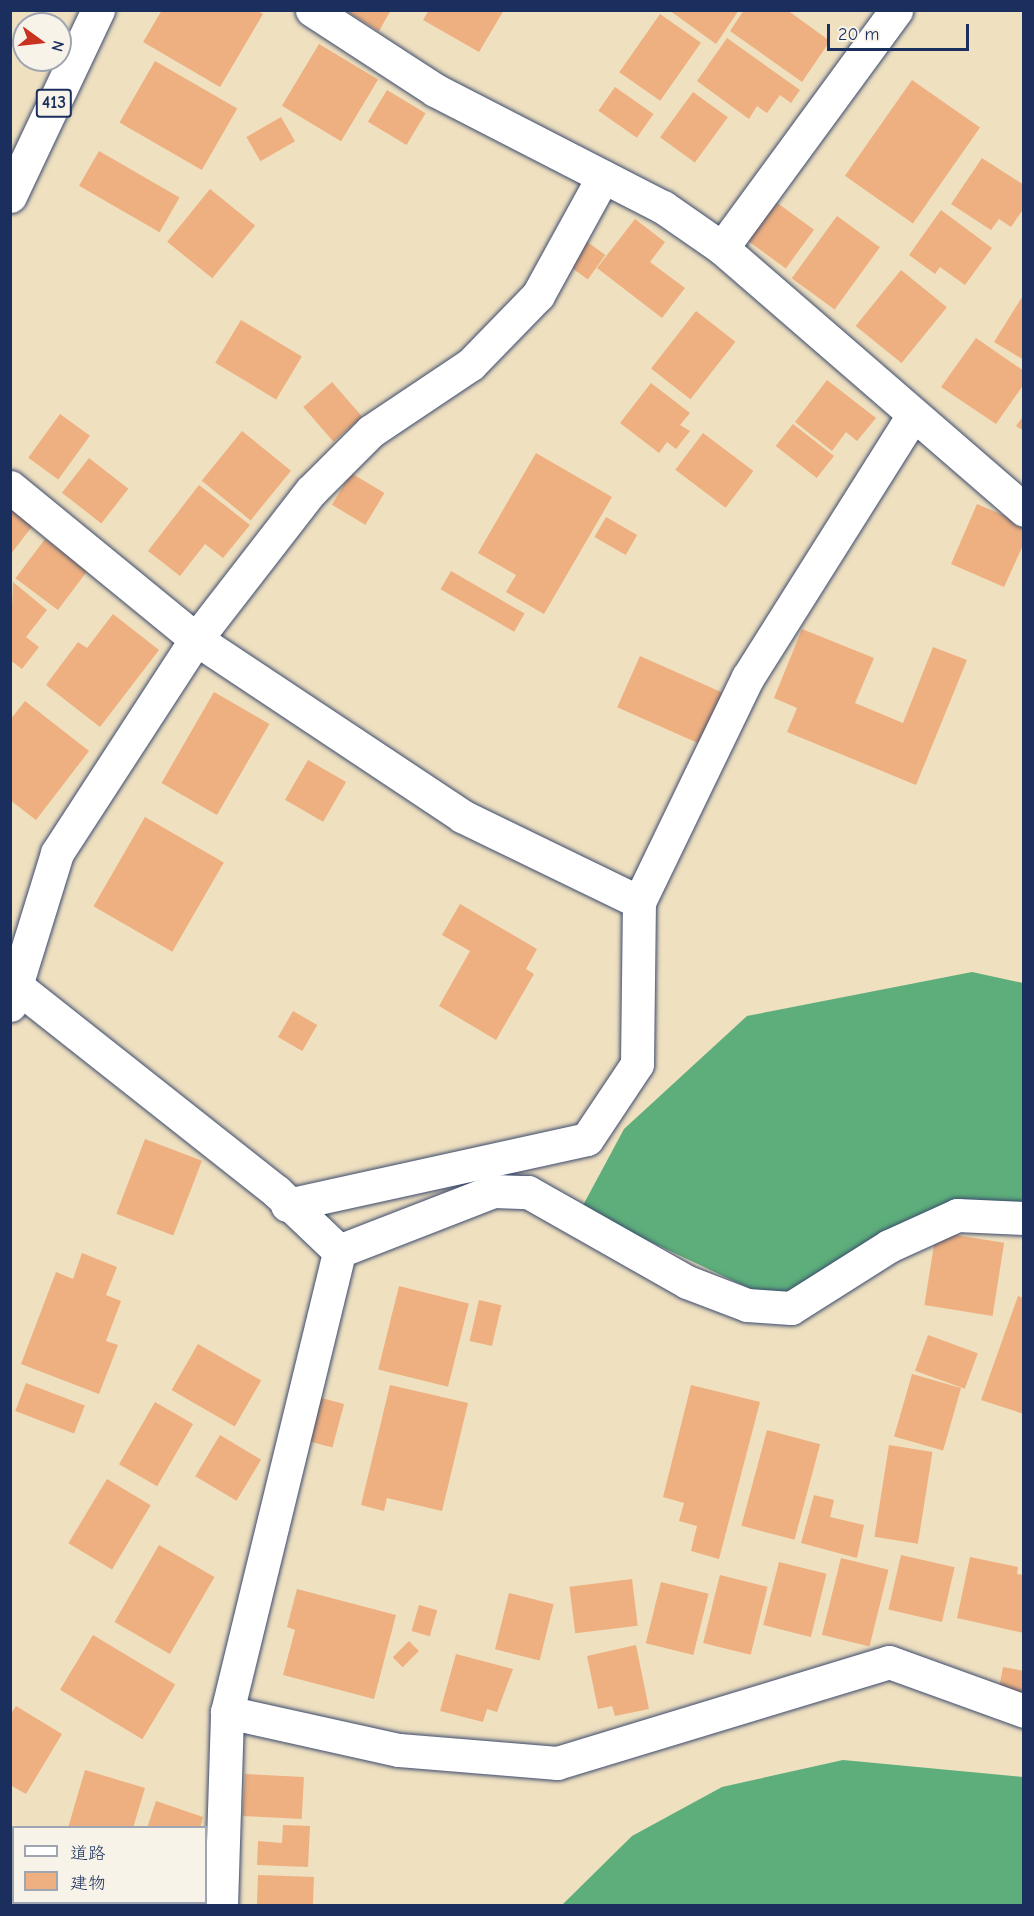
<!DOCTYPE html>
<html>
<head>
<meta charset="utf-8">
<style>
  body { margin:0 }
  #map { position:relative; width:1034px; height:1916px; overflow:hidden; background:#efe0c0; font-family:"Comic Neue","Klee One",sans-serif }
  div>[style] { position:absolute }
  .forest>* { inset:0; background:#5dae7b }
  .building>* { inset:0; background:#eeb080; transform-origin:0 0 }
  .roads { filter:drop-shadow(0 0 2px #3b4a6d) drop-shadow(0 0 2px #3b4a6d) }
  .minor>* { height:33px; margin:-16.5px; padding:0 16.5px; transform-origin:16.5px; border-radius:16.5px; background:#fff }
  .highway>* { height:33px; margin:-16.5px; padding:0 16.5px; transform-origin:16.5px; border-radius:16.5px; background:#fff }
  span { translate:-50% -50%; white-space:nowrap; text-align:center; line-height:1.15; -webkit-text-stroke:6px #f7f3e8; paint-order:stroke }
  .shield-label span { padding:2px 4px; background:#f7f3e8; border:2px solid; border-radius:4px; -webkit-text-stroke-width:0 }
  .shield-label { font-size:18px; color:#1b2f5e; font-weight:700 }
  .frame { position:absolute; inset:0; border:12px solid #1b2f5e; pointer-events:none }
  .legend { position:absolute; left:12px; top:1826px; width:195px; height:78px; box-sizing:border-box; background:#f7f3e8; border:2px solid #9fa5b1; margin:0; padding:8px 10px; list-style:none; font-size:18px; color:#1b2f5e }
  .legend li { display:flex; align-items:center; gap:12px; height:30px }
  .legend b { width:30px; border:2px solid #9fa5b1 }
  .north { position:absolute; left:12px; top:12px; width:60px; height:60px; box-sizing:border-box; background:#f7f3e8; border:2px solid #9fa5b1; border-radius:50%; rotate:105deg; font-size:16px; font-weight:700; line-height:24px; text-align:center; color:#1b2f5e }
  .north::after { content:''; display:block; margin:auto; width:21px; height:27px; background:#c8321e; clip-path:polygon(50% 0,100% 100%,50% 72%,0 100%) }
  .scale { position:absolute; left:827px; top:24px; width:142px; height:27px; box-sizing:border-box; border:3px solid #1b2f5e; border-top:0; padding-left:8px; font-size:18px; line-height:21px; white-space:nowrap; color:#1b2f5e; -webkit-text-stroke:4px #f7f3e8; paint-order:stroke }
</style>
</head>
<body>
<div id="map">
  <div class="forest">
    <i style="clip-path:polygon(972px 972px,1023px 983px,1023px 1220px,957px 1215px,791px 1308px,581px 1209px,624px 1129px,747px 1016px)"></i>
    <i style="clip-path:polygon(843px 1760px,1023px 1777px,1023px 1905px,562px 1905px,632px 1836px,722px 1787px)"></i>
  </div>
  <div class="building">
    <i style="clip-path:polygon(162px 10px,256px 10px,263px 14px,220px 87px,143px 42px)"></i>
    <i style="clip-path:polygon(344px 10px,391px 10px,379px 31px)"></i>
    <i style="clip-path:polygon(429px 10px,504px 10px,479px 52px,423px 20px)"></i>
    <i style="clip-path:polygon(669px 10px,739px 10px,716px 44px)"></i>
    <i style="clip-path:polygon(744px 10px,787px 10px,830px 41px,802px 82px,730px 31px)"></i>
    <i style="left:660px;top:14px;width:50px;height:71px;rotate:35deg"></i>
    <i style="clip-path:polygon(727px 38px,800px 90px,791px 103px,780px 95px,767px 113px,757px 106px,749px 119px,697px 81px)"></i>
    <i style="left:319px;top:44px;width:69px;height:72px;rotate:31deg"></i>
    <i style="left:155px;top:61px;width:95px;height:71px;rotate:30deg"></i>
    <i style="left:912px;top:80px;width:83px;height:117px;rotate:35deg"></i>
    <i style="left:615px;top:87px;width:47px;height:29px;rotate:35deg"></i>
    <i style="left:387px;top:90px;width:45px;height:37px;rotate:31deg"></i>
    <i style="left:693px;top:92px;width:43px;height:56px;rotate:36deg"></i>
    <i style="left:281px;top:117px;width:28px;height:40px;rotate:60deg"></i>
    <i style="left:99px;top:151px;width:93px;height:40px;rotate:30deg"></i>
    <i style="clip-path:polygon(982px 158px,1024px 185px,1024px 208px,1011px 227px,999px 219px,991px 230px,951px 204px)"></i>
    <i style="left:210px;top:189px;width:58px;height:68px;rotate:39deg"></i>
    <i style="left:776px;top:202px;width:47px;height:48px;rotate:36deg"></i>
    <i style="clip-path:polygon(941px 210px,992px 248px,965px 285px,940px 267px,935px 274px,909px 255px)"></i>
    <i style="left:837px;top:216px;width:53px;height:77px;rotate:36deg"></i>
    <i style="clip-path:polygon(635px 219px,665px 242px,650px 262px,685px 288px,662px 318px,597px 268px)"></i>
    <i style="left:586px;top:241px;width:24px;height:30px;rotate:36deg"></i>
    <i style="left:901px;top:270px;width:59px;height:72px;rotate:39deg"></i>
    <i style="clip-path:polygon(1024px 294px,1024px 360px,994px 342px)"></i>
    <i style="left:696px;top:311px;width:50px;height:73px;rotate:38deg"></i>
    <i style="left:241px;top:320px;width:71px;height:50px;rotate:31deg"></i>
    <i style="clip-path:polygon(976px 338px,1024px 371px,1024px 384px,996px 424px,941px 387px)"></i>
    <i style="clip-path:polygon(827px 380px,876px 418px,857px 441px,846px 432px,832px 451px,795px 422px)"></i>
    <i style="left:332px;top:382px;width:46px;height:38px;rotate:49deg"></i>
    <i style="clip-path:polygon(651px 383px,690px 413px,680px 425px,690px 431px,676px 449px,667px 442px,659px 453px,620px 423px)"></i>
    <i style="left:60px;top:414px;width:37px;height:54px;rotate:36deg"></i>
    <i style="clip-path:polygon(1024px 415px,1024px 431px,1016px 426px)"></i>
    <i style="left:793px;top:424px;width:52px;height:28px;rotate:38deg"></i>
    <i style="left:242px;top:431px;width:63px;height:64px;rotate:39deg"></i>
    <i style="left:703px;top:433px;width:63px;height:46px;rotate:37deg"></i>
    <i style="clip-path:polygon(536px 453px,612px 497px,544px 614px,506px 592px,516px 575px,478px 553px)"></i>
    <i style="left:89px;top:458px;width:50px;height:44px;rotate:38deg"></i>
    <i style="left:351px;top:473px;width:39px;height:37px;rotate:31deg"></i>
    <i style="clip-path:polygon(199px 485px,250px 525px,223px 558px,205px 544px,180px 576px,148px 551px)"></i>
    <i style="clip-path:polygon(977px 504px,1024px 524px,1024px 543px,1004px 587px,951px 564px)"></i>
    <i style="clip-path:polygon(10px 506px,34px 524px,10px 555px)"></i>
    <i style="left:606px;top:517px;width:36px;height:23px;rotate:30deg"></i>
    <i style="left:45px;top:539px;width:53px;height:49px;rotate:37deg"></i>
    <i style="left:451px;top:571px;width:85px;height:21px;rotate:30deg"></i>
    <i style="clip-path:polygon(13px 582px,47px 610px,26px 637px,39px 647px,22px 669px,10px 660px)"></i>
    <i style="clip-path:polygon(113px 614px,159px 650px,100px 727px,46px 685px,78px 642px,87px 648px)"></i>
    <i style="clip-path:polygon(802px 629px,874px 658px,855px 703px,903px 723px,933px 647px,967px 660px,916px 785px,787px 732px,797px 708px,774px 698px)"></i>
    <i style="left:640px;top:656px;width:93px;height:56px;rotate:24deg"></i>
    <i style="left:214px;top:692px;width:64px;height:105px;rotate:30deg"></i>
    <i style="clip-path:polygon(25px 701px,89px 751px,36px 820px,10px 800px,10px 720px)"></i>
    <i style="left:308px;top:760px;width:44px;height:46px;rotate:30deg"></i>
    <i style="left:145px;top:817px;width:91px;height:103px;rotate:30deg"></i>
    <i style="clip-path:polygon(460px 904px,537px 949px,526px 969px,534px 974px,496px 1040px,439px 1006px,470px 951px,442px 935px)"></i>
    <i style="left:293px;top:1011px;width:28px;height:30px;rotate:30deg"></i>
    <i style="left:145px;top:1139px;width:61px;height:80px;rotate:21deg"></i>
    <i style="left:936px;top:1232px;width:69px;height:74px;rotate:9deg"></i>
    <i style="clip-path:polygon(82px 1253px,117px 1267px,106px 1295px,121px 1301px,106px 1341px,118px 1345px,99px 1394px,21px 1364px,56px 1272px,73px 1279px)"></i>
    <i style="left:399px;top:1286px;width:72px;height:86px;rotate:14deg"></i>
    <i style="clip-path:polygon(1018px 1296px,1024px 1298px,1024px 1414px,981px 1400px)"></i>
    <i style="left:479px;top:1300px;width:23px;height:42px;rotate:13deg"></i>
    <i style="left:928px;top:1335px;width:53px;height:38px;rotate:20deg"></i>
    <i style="left:198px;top:1344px;width:73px;height:53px;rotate:30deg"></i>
    <i style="left:912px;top:1374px;width:51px;height:65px;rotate:16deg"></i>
    <i style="left:26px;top:1383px;width:63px;height:30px;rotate:21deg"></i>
    <i style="clip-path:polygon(390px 1385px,468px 1403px,442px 1511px,387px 1498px,384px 1511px,361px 1505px)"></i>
    <i style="clip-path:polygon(691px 1385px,760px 1402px,719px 1559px,691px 1551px,697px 1526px,679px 1521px,684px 1503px,663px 1497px)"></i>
    <i style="left:318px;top:1397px;width:27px;height:45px;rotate:15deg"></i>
    <i style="left:155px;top:1402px;width:44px;height:72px;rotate:30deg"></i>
    <i style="left:767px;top:1430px;width:55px;height:99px;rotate:15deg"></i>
    <i style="left:220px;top:1435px;width:48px;height:48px;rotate:31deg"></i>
    <i style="left:889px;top:1445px;width:44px;height:93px;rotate:9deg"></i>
    <i style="left:107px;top:1479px;width:51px;height:75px;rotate:31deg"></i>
    <i style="clip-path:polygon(814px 1495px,834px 1500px,830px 1517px,864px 1525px,857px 1558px,801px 1543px)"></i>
    <i style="left:159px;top:1545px;width:64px;height:89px;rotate:30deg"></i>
    <i style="left:901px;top:1555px;width:55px;height:56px;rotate:13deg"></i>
    <i style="clip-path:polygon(970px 1557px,1018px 1567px,1017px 1574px,1024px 1575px,1024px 1633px,957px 1618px)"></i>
    <i style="left:841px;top:1558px;width:49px;height:79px;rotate:14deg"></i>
    <i style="left:779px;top:1562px;width:49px;height:65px;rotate:14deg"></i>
    <i style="left:720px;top:1575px;width:49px;height:70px;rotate:14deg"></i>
    <i style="left:632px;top:1579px;width:47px;height:63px;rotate:83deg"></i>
    <i style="left:661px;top:1582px;width:49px;height:63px;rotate:14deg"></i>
    <i style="clip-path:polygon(297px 1589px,396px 1615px,374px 1699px,283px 1675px,295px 1630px,287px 1627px)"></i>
    <i style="left:509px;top:1593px;width:46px;height:58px;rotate:14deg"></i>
    <i style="left:419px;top:1605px;width:19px;height:27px;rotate:16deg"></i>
    <i style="left:93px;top:1635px;width:96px;height:64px;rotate:31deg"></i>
    <i style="left:409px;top:1641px;width:14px;height:23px;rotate:45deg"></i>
    <i style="clip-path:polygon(636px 1645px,649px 1709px,615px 1716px,612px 1706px,598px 1709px,587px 1656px)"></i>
    <i style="clip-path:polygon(456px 1654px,513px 1669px,497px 1712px,487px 1709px,483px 1722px,440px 1711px)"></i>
    <i style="clip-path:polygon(1003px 1667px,1024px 1671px,1024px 1694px,999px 1689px)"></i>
    <i style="clip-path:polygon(16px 1706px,62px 1734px,26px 1794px,10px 1785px,10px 1715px)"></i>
    <i style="clip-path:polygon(85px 1770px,145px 1788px,133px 1828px,68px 1828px)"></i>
    <i style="left:245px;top:1774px;width:59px;height:42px;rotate:3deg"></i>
    <i style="clip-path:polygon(156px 1801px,203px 1817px,200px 1828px,147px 1828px)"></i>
    <i style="clip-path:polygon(283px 1825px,310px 1826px,308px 1867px,257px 1865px,258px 1841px,282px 1843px)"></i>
    <i style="left:258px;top:1875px;width:56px;height:30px;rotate:2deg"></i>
    <i style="clip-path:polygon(27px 1902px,110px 1902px,26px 1906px)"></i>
  </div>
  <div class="roads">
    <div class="minor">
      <i style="left:312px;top:10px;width:147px;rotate:33deg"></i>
      <i style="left:435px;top:90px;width:256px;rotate:27.2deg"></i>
      <i style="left:663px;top:207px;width:72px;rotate:34.8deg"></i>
      <i style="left:722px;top:248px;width:400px;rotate:40.9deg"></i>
      <i style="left:722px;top:248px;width:295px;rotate:-53.8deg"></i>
      <i style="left:10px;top:487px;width:240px;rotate:39.3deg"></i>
      <i style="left:196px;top:639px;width:320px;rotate:33.6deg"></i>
      <i style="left:462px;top:816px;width:197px;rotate:25.9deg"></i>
      <i style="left:10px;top:981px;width:339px;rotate:38.3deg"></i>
      <i style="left:276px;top:1191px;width:87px;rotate:43.6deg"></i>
      <i style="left:10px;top:1005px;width:159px;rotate:-72.8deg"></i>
      <i style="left:57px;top:853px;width:255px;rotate:-57deg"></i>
      <i style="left:196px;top:639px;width:187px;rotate:-52.2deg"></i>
      <i style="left:311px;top:491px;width:85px;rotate:-45deg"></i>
      <i style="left:371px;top:431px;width:120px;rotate:-33.8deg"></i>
      <i style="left:471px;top:364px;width:96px;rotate:-45.8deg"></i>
      <i style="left:538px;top:295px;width:135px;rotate:-61.2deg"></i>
      <i style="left:287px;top:1205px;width:307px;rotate:-12.4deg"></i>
      <i style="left:587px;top:1139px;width:90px;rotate:-56.3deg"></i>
      <i style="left:637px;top:1064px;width:162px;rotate:-89.3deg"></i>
      <i style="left:639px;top:902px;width:250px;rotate:-64.2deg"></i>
      <i style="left:748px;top:677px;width:310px;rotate:-57.8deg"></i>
      <i style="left:339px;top:1251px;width:166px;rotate:-21.2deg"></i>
      <i style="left:494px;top:1191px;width:34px;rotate:2deg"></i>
      <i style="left:528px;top:1192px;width:183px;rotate:29.5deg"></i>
      <i style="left:687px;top:1282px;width:64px;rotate:21deg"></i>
      <i style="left:747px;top:1305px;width:44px;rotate:3.9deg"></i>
      <i style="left:791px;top:1308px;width:116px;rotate:-32.3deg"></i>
      <i style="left:889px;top:1246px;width:75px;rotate:-24.5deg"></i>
      <i style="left:957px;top:1215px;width:67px;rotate:2.6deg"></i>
      <i style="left:227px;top:1712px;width:176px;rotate:12.5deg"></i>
      <i style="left:399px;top:1750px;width:159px;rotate:4.7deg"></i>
      <i style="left:557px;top:1763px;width:347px;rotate:-16.9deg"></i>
      <i style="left:889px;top:1662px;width:144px;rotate:19.9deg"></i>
      <i style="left:221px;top:1906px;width:194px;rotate:-88.2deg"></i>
      <i style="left:227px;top:1712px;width:474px;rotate:-76.3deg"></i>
    </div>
    <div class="highway">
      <i style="left:10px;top:196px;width:206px;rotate:-64.7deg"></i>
    </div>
  </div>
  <div class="shield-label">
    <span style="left:54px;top:103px">413</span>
  </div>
  <div class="frame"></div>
  <ul class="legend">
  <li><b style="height:8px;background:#fff"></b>道路</li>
  <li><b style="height:16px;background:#eeb080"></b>建物</li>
  </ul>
  <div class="north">N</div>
  <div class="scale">20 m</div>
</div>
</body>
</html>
